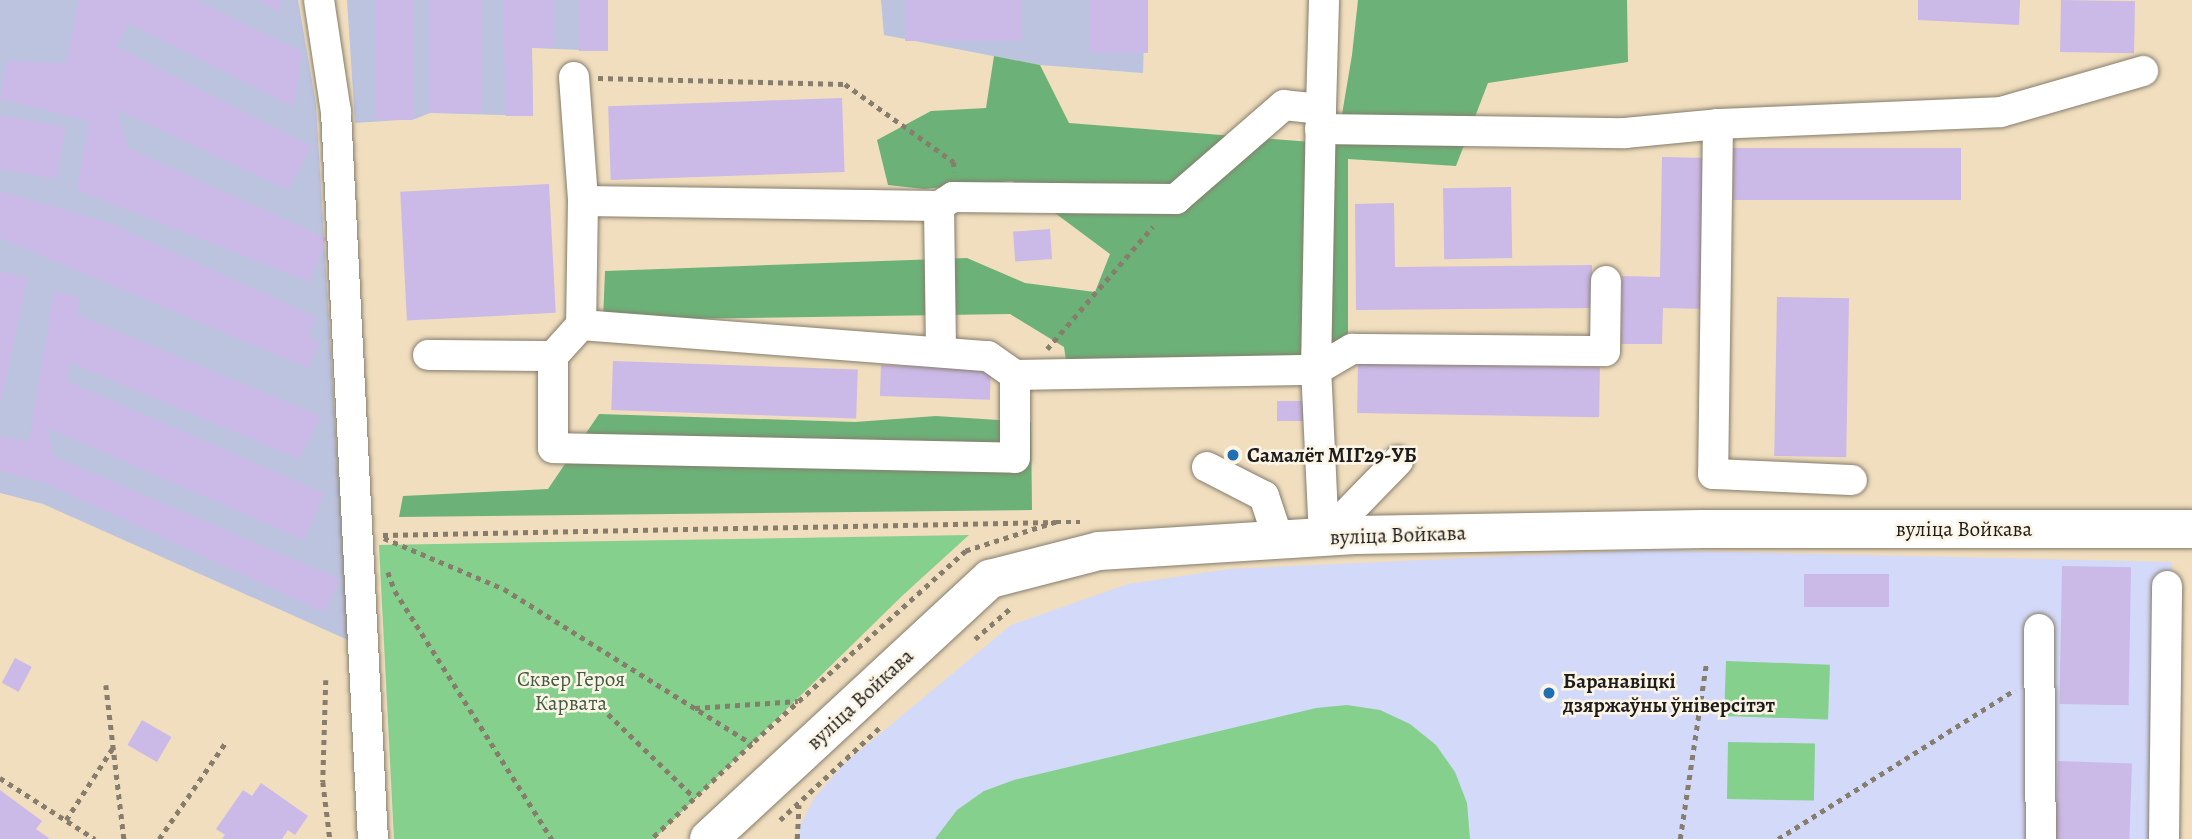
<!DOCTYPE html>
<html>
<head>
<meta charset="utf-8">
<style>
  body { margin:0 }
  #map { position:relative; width:2192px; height:839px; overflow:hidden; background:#f0debe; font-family:Alegreya,serif }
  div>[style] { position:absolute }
  .built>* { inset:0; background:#d3d9f9 }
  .industrial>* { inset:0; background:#bcc3de }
  .green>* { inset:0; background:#85d08d; transform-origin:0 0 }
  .forest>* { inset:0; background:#6cb278 }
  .building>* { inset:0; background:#cbb9e7; transform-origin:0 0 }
  .path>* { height:4.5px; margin-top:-2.25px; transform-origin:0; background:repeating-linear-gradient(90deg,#867d6d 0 5px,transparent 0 10px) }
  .roads { filter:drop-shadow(0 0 2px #867d6d) drop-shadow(0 0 2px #867d6d) }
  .minor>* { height:30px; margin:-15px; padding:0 15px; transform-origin:15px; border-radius:15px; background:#fff }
  .major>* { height:38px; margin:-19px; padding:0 19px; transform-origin:19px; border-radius:19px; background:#fff }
  .dots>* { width:19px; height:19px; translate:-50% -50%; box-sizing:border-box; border:4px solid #fcf5e5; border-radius:50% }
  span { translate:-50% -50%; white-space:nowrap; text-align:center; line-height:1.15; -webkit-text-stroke:5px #fcf5e5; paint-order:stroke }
  .poi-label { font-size:21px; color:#1c1c1c; font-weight:700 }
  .left { translate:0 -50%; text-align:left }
  .street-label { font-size:21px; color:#1c1c1c }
  .park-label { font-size:21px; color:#415b44 }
</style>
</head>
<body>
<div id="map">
  <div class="built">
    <i style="clip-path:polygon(1643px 550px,2172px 562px,2169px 839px,798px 839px,799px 828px,814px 798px,846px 762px,1011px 625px,1128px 584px,1229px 569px)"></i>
  </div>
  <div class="industrial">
    <i style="clip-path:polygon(0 0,298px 0,316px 104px,348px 640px,43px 504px,0 493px)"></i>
    <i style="clip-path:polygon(347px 0,608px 0,608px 51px,532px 48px,533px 116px,430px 113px,415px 119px,355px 123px)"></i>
    <i style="clip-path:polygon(881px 0,1145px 0,1143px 73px,1040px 65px,884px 35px)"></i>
  </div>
  <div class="green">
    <i style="clip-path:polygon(969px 535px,902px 596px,654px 839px,394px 839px,379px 545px)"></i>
    <i style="left:1726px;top:661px;width:104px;height:55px;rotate:2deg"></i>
    <i style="clip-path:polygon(1347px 705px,1380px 710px,1410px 724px,1436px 745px,1455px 772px,1467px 803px,1470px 839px,935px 839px,957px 810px,984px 791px,1014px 780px,1316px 708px)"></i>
    <i style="left:1728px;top:742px;width:87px;height:57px;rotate:1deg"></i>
  </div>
  <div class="forest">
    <i style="clip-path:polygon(1358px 0,1627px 0,1628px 62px,1488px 83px,1456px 166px,1348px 159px,1348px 337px,1261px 371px,1068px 374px,1064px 347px,1010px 314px,603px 320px,605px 271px,967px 258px,1025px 283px,1095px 292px,1110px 254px,1012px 181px,924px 189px,888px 185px,877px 140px,931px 111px,986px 108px,994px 56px,1040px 65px,1069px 123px,1337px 144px,1352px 55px)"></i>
    <i style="clip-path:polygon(599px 414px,855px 422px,936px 416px,1031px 422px,1032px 510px,399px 517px,403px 496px,548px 489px)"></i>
  </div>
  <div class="building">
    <i style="clip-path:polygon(79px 0,196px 0,302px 52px,294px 107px,128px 23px,117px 47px,311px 146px,288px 190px,116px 109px,128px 148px,326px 238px,310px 282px,77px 190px,89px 121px,0 99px,7px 61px,66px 63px)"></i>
    <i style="clip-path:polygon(258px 0,282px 0,279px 12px)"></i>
    <i style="left:376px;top:0;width:37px;height:120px"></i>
    <i style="left:430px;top:0;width:51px;height:113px"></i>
    <i style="clip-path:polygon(503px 0,553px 0,554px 47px,532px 48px,533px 116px,506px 116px)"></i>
    <i style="left:579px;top:0;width:29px;height:51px"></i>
    <i style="left:905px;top:0;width:116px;height:41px"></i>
    <i style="left:1090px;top:0;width:58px;height:53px"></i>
    <i style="clip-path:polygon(1918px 0,2020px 0,2019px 25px,1918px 20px)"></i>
    <i style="left:2061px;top:0;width:74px;height:52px;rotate:1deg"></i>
    <i style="left:842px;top:98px;width:74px;height:234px;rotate:88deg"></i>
    <i style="clip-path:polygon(0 115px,66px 127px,56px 179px,0 169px)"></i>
    <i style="left:1733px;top:148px;width:228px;height:52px"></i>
    <i style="clip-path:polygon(1662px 157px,1709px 158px,1707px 309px,1663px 308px,1662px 344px,1621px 344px,1622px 276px,1660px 277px)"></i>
    <i style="left:549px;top:184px;width:129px;height:149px;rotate:87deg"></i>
    <i style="left:1511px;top:187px;width:71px;height:68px;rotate:89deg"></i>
    <i style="clip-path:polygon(0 191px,112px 224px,316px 317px,308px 336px,319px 344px,308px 368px,0 238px)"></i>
    <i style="clip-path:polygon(1394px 203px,1395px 267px,1592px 265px,1592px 308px,1356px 310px,1355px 204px)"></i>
    <i style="left:1050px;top:229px;width:30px;height:37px;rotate:86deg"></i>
    <i style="clip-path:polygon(0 271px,28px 277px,1px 401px,0 401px)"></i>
    <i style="clip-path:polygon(54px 291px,79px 297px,78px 315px,321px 416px,299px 459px,69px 362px,67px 381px,324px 493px,304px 540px,48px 428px,53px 456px,340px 579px,324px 612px,45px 483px,0 471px,0 436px,29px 442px)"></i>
    <i style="left:1777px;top:297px;width:72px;height:159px;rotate:1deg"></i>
    <i style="left:613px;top:361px;width:245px;height:49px;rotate:2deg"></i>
    <i style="left:1358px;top:363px;width:242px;height:50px;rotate:1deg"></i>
    <i style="left:881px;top:365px;width:110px;height:31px;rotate:2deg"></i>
    <i style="left:1277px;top:401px;width:36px;height:20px"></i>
    <i style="left:2062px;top:566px;width:69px;height:138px;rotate:1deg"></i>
    <i style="left:1804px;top:574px;width:85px;height:33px"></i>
    <i style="left:15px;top:658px;width:19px;height:28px;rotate:28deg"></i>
    <i style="left:142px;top:720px;width:34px;height:29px;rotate:30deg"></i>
    <i style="left:2058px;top:761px;width:74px;height:78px;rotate:2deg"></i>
    <i style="clip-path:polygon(261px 783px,308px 816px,295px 835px,288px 830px,282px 839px,222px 839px,225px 835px,216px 829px,243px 790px,252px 796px)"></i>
    <i style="clip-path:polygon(0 790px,42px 821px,36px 829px,50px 839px,0 839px)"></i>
  </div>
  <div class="path">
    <i style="left:598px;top:78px;width:247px;rotate:1.4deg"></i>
    <i style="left:845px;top:84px;width:134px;rotate:35.6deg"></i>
    <i style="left:954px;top:162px;width:10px;rotate:90deg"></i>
    <i style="left:1047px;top:349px;width:162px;rotate:-49.2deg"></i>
    <i style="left:1056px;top:522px;width:24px"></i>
    <i style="left:383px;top:535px;width:673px;rotate:-1.11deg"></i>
    <i style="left:1056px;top:522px;width:95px;rotate:162.1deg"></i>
    <i style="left:966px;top:551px;width:288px;rotate:138deg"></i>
    <i style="left:752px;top:744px;width:138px;rotate:136.5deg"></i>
    <i style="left:384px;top:538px;width:130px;rotate:23deg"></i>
    <i style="left:504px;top:589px;width:292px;rotate:32deg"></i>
    <i style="left:388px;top:572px;width:20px;rotate:70deg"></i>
    <i style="left:395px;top:591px;width:294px;rotate:57.7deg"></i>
    <i style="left:975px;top:639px;width:50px;rotate:-41deg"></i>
    <i style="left:326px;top:680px;width:102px;rotate:91.7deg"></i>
    <i style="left:323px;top:782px;width:57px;rotate:83deg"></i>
    <i style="left:106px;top:685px;width:155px;rotate:83.3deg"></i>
    <i style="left:601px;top:707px;width:131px;rotate:44.1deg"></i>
    <i style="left:695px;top:708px;width:103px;rotate:-3.9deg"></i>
    <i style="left:0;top:778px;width:113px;rotate:32.7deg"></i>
    <i style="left:66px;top:820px;width:85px;rotate:-57.1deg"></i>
    <i style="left:780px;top:820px;width:138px;rotate:-42.9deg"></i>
    <i style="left:159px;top:839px;width:118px;rotate:-55.4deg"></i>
    <i style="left:797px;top:839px;width:34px;rotate:-87deg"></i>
    <i style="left:1680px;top:839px;width:177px;rotate:-81.5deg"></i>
    <i style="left:1778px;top:839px;width:280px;rotate:-32.2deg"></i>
  </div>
  <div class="roads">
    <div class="minor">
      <i style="left:319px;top:0;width:113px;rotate:81.4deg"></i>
      <i style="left:336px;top:112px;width:728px;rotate:87.09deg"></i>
      <i style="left:574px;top:77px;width:124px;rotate:85.8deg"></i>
      <i style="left:583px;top:201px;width:124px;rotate:90.9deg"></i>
      <i style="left:1321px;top:109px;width:109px;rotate:-88.4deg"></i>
      <i style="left:1718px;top:124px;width:283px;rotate:-2.4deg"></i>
      <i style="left:2001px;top:112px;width:148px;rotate:-16.1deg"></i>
      <i style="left:1320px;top:129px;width:305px;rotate:0.8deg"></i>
      <i style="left:1625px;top:133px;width:93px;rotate:-5.5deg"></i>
      <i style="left:1718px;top:124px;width:350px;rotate:90.8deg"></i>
      <i style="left:1713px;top:474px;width:139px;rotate:2.5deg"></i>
      <i style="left:939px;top:206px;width:146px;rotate:89.2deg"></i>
      <i style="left:428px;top:355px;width:125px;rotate:0.5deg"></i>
      <i style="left:553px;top:356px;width:92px;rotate:90deg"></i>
      <i style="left:553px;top:448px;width:462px;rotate:1.2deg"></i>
      <i style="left:1015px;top:458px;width:83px;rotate:-90deg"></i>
      <i style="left:553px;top:356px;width:42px;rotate:-47.9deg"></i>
      <i style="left:581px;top:325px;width:408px;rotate:4.4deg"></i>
      <i style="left:988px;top:356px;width:33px;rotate:35deg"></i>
      <i style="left:1015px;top:375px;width:301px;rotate:-1deg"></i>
      <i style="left:1316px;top:370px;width:261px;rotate:-88.9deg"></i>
      <i style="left:1321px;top:109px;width:37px;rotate:-174deg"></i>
      <i style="left:1284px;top:105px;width:143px;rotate:139deg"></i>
      <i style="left:1176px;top:199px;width:223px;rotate:-179.5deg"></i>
      <i style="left:953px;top:197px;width:17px;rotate:147deg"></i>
      <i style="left:939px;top:206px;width:356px;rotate:-179.2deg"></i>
      <i style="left:1398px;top:461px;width:106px;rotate:134.2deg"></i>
      <i style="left:1324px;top:537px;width:167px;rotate:-92.7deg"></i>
      <i style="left:1316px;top:370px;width:42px;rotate:-30.3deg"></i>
      <i style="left:1352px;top:349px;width:253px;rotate:0.5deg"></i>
      <i style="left:1605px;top:351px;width:70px;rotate:-89.2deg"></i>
      <i style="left:1207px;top:467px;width:64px;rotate:27deg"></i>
      <i style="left:1264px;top:496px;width:47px;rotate:71.6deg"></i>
      <i style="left:2039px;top:629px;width:210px;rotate:89.5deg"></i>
      <i style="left:2164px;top:839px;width:253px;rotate:-89.3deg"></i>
    </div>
    <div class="major">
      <i style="left:709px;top:839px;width:383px;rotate:-42.8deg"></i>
      <i style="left:990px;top:579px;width:113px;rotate:-14.4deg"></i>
      <i style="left:1099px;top:551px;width:256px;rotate:-3.6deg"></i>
      <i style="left:1355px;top:535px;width:348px;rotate:-1deg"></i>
      <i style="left:1703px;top:529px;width:489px"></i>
    </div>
  </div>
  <div class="dots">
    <i style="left:1233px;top:455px;background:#1f6fb2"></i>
    <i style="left:1549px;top:693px;background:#1f6fb2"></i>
  </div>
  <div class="poi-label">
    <span class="left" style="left:1247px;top:455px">Самалёт МІГ29-УБ</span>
    <span class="left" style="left:1563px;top:693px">Баранавіцкі<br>дзяржаўны ўніверсітэт</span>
  </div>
  <div class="street-label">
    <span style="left:1964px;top:529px">вуліца Войкава</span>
    <span style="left:1398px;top:535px;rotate:-2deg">вуліца Войкава</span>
    <span style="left:860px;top:699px;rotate:-43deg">вуліца Войкава</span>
  </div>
  <div class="park-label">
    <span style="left:571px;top:691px">Сквер Героя<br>Карвата</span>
  </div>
</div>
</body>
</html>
